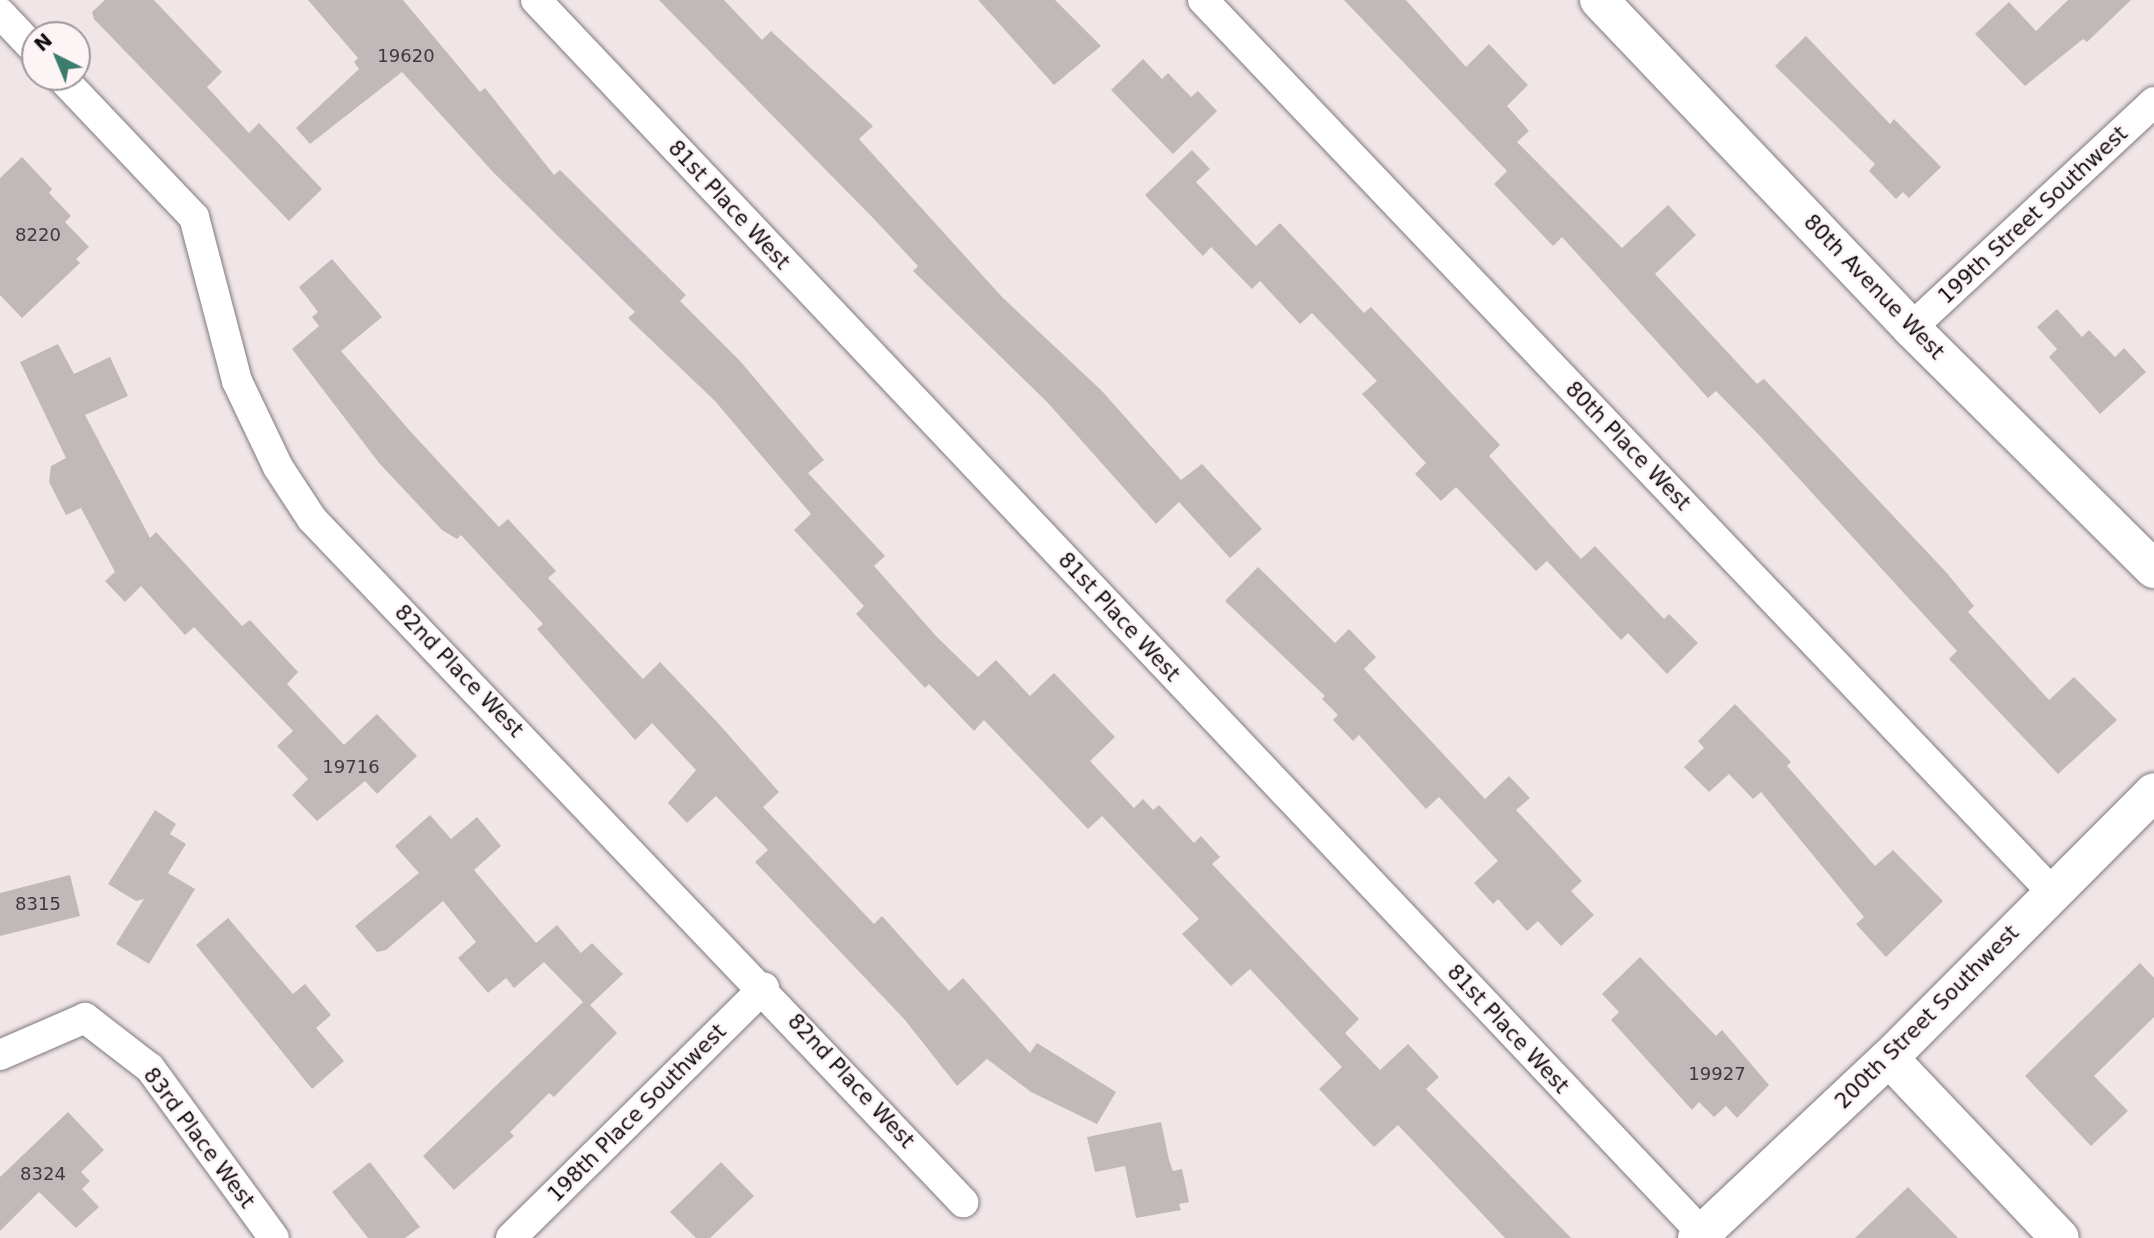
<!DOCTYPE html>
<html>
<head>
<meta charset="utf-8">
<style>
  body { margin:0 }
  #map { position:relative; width:2154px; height:1238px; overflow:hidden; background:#f0e6e8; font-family:"DejaVu Sans",sans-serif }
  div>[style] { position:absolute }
  .building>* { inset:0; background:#c1b8ba }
  .roads { filter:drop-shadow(0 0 2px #81797b) drop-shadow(0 0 2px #81797b) }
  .street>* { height:30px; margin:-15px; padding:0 15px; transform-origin:15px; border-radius:15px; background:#fff }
  .secondary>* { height:38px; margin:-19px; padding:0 19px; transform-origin:19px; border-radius:19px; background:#fff }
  span { translate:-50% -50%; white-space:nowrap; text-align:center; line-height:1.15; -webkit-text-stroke:5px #fdf4f6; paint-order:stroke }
  .number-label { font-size:18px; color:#3e393a }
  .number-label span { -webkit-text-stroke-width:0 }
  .street-label { font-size:21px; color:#120f10 }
  .north { position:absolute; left:21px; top:21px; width:70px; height:70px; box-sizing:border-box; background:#fdf4f6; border:2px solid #9f989a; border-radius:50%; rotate:317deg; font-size:19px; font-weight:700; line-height:28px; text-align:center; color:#120f10 }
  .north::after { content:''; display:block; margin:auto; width:24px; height:32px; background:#3b7c6c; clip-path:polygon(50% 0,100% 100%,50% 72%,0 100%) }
</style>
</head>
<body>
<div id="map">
  <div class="building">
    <i style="clip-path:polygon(105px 0,154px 0,222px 72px,207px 87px,249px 133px,259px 123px,322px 189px,289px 221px,94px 19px,92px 12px)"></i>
    <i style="clip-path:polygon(308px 0,403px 0,480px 92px,485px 88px,554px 175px,560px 170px,686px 295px,680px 301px,740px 361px,824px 460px,808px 473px,885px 556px,874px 566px,936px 636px,978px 677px,996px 660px,1030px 696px,1054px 673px,1115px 737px,1090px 761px,1134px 808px,1143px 799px,1153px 810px,1159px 805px,1194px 843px,1201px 836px,1220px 857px,1212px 864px,1359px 1019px,1345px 1033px,1380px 1070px,1408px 1044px,1439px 1077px,1426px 1089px,1571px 1238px,1505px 1238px,1398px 1125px,1374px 1147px,1319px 1089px,1342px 1067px,1250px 969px,1231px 986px,1182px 934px,1199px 919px,1102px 816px,1088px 829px,984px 720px,974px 731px,929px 684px,925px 688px,856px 614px,864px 606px,794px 530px,811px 514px,715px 401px,628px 318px,635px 312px,493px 172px,402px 72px,310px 144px,296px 128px,359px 69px,354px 62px,358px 58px)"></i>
    <i style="clip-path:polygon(659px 0,724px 0,762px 40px,771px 31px,873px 126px,859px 139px,1002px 297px,1102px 391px,1181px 480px,1202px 464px,1262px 529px,1230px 558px,1179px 502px,1156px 524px,1047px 402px,913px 271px,918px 266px,873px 218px)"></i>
    <i style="clip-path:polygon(978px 0,1055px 0,1101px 46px,1054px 85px)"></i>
    <i style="clip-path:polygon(1344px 0,1406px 0,1466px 67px,1489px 44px,1528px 85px,1507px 106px,1529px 131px,1517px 142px,1622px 248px,1668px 205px,1696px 235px,1655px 274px,1757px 384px,1764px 379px,1946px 572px,1974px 606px,1968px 612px,2049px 700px,2074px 677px,2117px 720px,2058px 774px,1949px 659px,1957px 651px,1759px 435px,1716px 391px,1708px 398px,1562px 237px,1553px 246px,1494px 184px,1507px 171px)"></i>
    <i style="clip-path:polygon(2068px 0,2131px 0,2087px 42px,2083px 39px,2025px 86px,1975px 34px,2009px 2px,2036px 31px)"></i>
    <i style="clip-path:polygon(1806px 36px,1890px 124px,1894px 119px,1941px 167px,1909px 198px,1903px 192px,1896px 199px,1869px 171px,1875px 164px,1775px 66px)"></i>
    <i style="clip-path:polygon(1143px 59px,1162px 79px,1168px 73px,1191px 97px,1198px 91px,1217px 111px,1173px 154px,1111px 90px)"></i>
    <i style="clip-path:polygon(1192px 150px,1210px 169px,1196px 182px,1256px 246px,1280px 223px,1364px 313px,1371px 307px,1500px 445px,1489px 456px,1581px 559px,1595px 546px,1664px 619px,1669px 614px,1698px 643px,1667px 674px,1628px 633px,1621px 640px,1547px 561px,1536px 571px,1456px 487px,1441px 501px,1415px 474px,1426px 463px,1362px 394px,1377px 381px,1312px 313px,1300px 324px,1260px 281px,1252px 289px,1211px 247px,1203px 256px,1145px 195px)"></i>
    <i style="clip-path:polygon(22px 157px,52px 189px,49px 193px,71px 216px,65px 222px,89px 247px,76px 259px,80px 263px,22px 318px,0 295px,0 178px)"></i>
    <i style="clip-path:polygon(332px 259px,382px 317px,341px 351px,410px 431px,499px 527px,508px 519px,556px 571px,548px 578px,643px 679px,660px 662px,718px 723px,779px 792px,763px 807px,874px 924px,882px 916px,949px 991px,963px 978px,1030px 1053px,1037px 1043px,1116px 1092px,1097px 1124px,1031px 1092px,987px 1059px,957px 1086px,905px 1020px,755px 862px,768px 850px,716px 796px,687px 823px,668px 803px,696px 770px,652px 723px,635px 740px,537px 629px,543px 624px,461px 535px,457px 539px,442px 530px,379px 463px,292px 349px,319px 326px,312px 317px,318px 312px,299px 287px)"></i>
    <i style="clip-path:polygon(2057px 309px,2082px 337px,2089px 330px,2115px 357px,2124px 348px,2146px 372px,2100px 414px,2049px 357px,2057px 349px,2037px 327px)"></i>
    <i style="clip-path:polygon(58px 344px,74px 374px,110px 357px,128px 396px,85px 415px,150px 538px,156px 532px,242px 626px,250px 620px,298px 672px,287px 684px,344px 745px,377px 714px,417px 756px,377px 794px,365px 781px,317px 821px,292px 795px,308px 779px,277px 746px,293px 731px,194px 627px,185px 635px,141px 586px,125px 602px,105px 581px,115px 572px,81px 508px,66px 515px,49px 482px,51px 466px,66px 458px,20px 362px)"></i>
    <i style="clip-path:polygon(1258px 567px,1335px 643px,1349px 629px,1376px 657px,1364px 669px,1485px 799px,1509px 776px,1530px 798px,1516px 810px,1582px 881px,1571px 891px,1594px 915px,1561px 946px,1538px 921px,1527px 931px,1498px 899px,1493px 904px,1474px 883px,1498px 861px,1439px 797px,1426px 809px,1359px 735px,1353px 741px,1333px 720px,1338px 715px,1322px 699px,1325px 696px,1225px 601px)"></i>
    <i style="clip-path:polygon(1735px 704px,1791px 762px,1787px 766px,1875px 866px,1893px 850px,1943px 901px,1886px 957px,1856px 924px,1864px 917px,1761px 792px,1753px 799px,1729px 774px,1709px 792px,1684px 767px,1704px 748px,1698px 741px)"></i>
    <i style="clip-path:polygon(155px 810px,176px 824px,170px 834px,186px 844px,168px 873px,195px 889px,149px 964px,116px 944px,144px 899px,136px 901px,108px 884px)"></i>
    <i style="clip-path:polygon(430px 815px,451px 839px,477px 817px,501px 846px,474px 870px,536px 943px,557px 925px,581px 953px,592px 943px,623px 974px,590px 1005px,617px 1033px,554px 1097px,549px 1093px,510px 1132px,514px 1136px,454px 1190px,423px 1156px,583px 1002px,544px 962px,514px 988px,506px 978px,488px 993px,458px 958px,476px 942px,443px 901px,386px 950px,377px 952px,355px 926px,419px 873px,395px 846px)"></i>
    <i style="clip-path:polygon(70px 875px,80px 916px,0 936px,0 893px)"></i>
    <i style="clip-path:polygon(228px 918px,293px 994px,305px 984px,331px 1015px,316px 1028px,344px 1061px,312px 1089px,196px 945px)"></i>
    <i style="clip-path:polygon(1640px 957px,1716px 1036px,1722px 1030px,1769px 1085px,1737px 1118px,1726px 1106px,1714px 1117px,1699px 1102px,1692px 1110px,1611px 1020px,1619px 1012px,1602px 994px)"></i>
    <i style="clip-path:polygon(2140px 963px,2154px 978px,2154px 1017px,2094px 1076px,2128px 1111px,2091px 1146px,2025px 1076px)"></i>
    <i style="clip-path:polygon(68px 1112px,104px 1150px,81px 1172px,90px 1181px,82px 1189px,99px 1207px,76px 1228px,39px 1192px,0 1231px,0 1177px)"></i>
    <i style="clip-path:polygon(1161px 1122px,1169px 1160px,1173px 1171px,1182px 1169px,1189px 1202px,1179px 1204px,1181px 1210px,1136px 1218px,1125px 1166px,1095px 1172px,1087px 1137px)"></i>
    <i style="clip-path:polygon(370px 1162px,420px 1227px,405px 1238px,368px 1238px,332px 1192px)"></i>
    <i style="clip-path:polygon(721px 1162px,754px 1196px,710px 1238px,696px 1238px,670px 1212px)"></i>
    <i style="clip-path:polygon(1908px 1187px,1958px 1238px,1855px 1238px)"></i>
  </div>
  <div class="roads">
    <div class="street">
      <i style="left:536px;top:0;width:1697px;rotate:46.6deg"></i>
      <i style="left:1203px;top:0;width:1233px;rotate:46.41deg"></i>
      <i style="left:0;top:13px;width:51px;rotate:46.6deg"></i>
      <i style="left:61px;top:77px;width:193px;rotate:46.5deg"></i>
      <i style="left:194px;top:217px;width:170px;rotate:75.3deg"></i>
      <i style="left:237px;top:381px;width:95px;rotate:64.5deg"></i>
      <i style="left:278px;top:467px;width:62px;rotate:56.8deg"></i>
      <i style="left:312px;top:519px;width:944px;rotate:46.37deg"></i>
      <i style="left:1911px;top:328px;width:332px;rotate:-42.9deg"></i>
      <i style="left:0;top:1055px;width:93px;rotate:-23.5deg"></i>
      <i style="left:85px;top:1018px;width:82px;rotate:37.6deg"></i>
      <i style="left:150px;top:1068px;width:210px;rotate:53.9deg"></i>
      <i style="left:511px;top:1238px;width:356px;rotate:-44.7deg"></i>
    </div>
    <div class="secondary">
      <i style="left:1599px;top:0;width:453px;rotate:46.4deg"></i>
      <i style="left:1911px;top:328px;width:342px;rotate:44.8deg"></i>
      <i style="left:1889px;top:1058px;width:248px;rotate:46.5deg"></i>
      <i style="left:1697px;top:1238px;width:263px;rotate:-43.2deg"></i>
      <i style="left:1889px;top:1058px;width:375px;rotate:-45.1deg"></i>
    </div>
  </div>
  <div class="number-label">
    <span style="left:406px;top:56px">19620</span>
    <span style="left:38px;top:235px">8220</span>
    <span style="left:351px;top:767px">19716</span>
    <span style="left:38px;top:904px">8315</span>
    <span style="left:1717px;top:1074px">19927</span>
    <span style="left:43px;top:1174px">8324</span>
  </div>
  <div class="street-label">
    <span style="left:729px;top:205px;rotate:47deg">81st Place West</span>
    <span style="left:2033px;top:215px;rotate:-43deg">199th Street Southwest</span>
    <span style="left:1874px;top:287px;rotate:46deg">80th Avenue West</span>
    <span style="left:1628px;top:446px;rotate:46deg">80th Place West</span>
    <span style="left:1119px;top:617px;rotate:47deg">81st Place West</span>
    <span style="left:459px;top:671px;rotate:46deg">82nd Place West</span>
    <span style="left:1927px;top:1017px;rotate:-45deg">200th Street Southwest</span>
    <span style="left:1508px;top:1029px;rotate:47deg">81st Place West</span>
    <span style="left:851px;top:1081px;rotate:47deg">82nd Place West</span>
    <span style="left:637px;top:1113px;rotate:-45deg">198th Place Southwest</span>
    <span style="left:199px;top:1138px;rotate:53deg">83rd Place West</span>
  </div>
  <div class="north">N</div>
</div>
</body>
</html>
